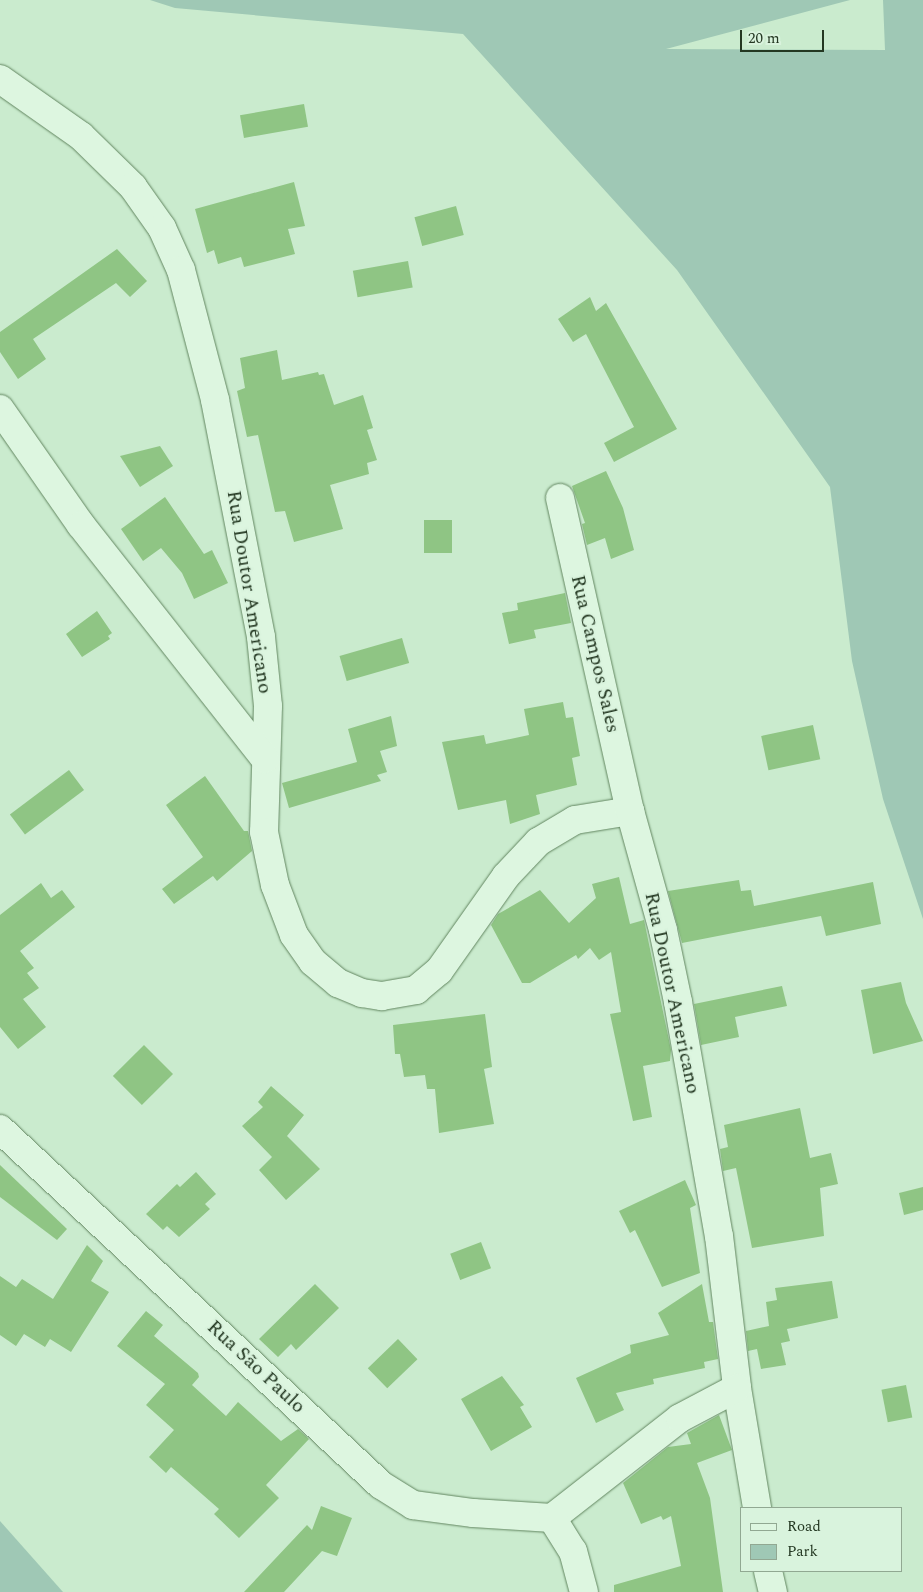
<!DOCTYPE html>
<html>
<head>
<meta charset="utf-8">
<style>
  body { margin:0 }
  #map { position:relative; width:923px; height:1592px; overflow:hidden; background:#caebce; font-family:Spectral,serif }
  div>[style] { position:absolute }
  .green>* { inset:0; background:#9fc8b5 }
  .building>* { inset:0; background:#8fc584; transform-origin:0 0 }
  .roads { filter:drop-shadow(0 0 1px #628660) drop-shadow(0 0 1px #628660) }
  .street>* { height:28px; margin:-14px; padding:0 14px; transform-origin:14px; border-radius:14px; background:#ddf6e0 }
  span { translate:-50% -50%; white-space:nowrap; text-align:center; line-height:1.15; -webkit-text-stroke:4px #d9f3dd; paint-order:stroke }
  .street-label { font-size:20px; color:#243822 }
  .legend { position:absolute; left:740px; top:1507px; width:162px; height:65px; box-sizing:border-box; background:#d9f3dd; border:1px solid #91a892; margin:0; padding:6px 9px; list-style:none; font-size:15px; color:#243822 }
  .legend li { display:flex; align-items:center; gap:10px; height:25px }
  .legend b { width:25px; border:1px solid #91a892 }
  .scale { position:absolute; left:740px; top:30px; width:84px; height:22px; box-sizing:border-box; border:2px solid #243822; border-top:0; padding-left:6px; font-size:15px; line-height:18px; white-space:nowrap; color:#243822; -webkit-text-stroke:4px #d9f3dd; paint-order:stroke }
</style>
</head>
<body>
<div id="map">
  <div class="green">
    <i style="clip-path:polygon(150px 0,850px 0,666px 49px,885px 50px,883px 0,923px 0,923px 919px,883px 799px,852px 661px,830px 487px,677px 270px,463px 34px,175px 8px)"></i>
    <i style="clip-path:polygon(0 1521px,63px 1592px,0 1592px)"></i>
  </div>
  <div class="building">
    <i style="left:304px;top:104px;width:23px;height:65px;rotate:80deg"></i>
    <i style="clip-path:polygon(294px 182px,305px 226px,288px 229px,295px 254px,244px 267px,241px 257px,218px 264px,214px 250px,207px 253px,195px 209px)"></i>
    <i style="left:456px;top:206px;width:30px;height:43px;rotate:75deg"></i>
    <i style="clip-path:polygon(117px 249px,147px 281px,130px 297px,116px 283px,33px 339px,46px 359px,18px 379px,0 352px,0 332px)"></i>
    <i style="left:408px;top:261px;width:27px;height:56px;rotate:80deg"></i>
    <i style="clip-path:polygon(590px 297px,596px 311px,606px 303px,677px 429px,614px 462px,604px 443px,634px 427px,586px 334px,573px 342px,558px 319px)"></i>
    <i style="clip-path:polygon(277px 350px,282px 380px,318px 372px,319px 375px,324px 374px,334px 405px,363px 395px,373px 428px,367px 430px,377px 460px,367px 463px,369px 474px,330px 485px,343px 529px,294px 542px,285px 511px,275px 512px,258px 435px,247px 437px,237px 391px,245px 388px,240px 358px)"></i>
    <i style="clip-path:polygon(160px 446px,173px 466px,140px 487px,120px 456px)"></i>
    <i style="clip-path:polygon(606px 471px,623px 508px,634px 550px,611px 559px,605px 538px,587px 545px,582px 524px,585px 523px,572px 486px)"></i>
    <i style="clip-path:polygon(165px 497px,204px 554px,212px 550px,228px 583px,194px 599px,182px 573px,161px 548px,143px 561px,121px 529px)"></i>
    <i style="left:424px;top:520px;width:28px;height:33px"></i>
    <i style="clip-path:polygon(565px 593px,571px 623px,534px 630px,536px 638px,509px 644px,502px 613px,518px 610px,517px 603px)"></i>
    <i style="clip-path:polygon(97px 611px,112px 633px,108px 636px,110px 639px,82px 657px,66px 634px)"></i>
    <i style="left:402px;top:638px;width:26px;height:65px;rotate:74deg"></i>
    <i style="clip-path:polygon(563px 702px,566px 718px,573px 717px,580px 756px,572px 758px,577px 785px,536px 795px,540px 814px,510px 824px,506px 800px,458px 810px,442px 742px,484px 735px,486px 744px,529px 735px,524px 709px)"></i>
    <i style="clip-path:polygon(391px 716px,397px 746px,380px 751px,387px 772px,377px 775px,381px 781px,289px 808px,282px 783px,357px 762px,348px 729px)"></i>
    <i style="left:813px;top:725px;width:35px;height:53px;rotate:78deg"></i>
    <i style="left:69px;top:770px;width:25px;height:74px;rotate:53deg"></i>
    <i style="clip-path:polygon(205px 776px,244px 831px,248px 831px,252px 851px,217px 881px,213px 876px,174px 904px,162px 889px,203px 857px,166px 805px)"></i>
    <i style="clip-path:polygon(619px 877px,630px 924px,644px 920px,671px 1050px,670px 1061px,643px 1066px,652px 1117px,633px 1121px,610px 1014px,621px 1012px,611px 952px,599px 960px,590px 948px,578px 959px,576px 955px,530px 983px,522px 983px,491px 925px,498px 914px,540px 890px,569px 923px,596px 898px,592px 884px)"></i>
    <i style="clip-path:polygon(739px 880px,741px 891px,751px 890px,754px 906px,873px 882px,881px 924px,826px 936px,821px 916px,682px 943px,668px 891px)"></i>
    <i style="clip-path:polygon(41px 883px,51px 898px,62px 890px,75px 907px,20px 951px,34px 968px,27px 973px,39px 988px,23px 999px,46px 1027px,18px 1049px,0 1027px,0 915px)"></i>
    <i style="clip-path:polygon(901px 982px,906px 1003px,923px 1041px,873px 1054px,861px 990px)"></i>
    <i style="clip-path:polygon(782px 986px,787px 1006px,735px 1017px,739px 1037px,701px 1045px,694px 1004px)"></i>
    <i style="clip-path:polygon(485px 1014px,492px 1067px,484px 1069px,494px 1124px,439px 1133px,435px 1089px,427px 1089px,425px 1075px,404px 1077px,400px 1054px,395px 1054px,393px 1025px)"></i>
    <i style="left:144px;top:1045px;width:41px;height:44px;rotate:45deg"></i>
    <i style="clip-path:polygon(271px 1086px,304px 1115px,287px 1136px,320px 1169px,286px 1200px,259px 1170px,272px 1157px,242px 1126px,263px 1107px,258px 1102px)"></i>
    <i style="clip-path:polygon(800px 1108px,810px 1158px,831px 1153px,838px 1184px,820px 1188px,824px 1236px,752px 1248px,736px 1168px,723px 1171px,720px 1149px,728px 1147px,724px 1125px)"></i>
    <i style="clip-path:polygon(0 1165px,67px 1229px,57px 1240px,0 1197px)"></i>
    <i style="clip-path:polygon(196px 1172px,216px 1194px,205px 1204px,210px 1209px,179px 1237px,167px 1226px,163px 1230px,146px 1214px,177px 1184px,180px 1187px)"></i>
    <i style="clip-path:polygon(685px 1180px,696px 1205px,690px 1208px,700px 1273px,662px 1287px,635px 1230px,630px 1233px,619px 1211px)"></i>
    <i style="clip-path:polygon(923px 1187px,923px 1210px,904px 1215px,899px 1193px)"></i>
    <i style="left:481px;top:1242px;width:28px;height:33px;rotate:69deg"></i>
    <i style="clip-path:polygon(87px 1245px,103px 1261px,91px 1281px,109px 1292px,71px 1352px,50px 1339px,45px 1347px,24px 1334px,16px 1346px,0 1335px,0 1276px,16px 1287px,22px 1279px,53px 1299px)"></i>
    <i style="clip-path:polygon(832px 1281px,838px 1318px,787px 1329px,790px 1341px,781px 1343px,786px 1365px,761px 1369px,757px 1349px,748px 1351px,746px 1331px,769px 1326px,766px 1302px,777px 1300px,775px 1288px)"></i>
    <i style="clip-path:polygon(315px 1284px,339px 1308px,296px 1350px,291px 1344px,278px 1357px,259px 1339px)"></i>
    <i style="clip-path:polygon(702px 1284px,709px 1322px,713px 1322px,718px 1359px,704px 1362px,705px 1368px,653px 1379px,654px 1384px,616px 1393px,624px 1410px,596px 1423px,576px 1378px,631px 1353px,630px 1345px,669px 1335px,658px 1313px)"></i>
    <i style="clip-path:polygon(146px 1311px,163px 1325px,154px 1336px,198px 1373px,199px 1377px,192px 1385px,226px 1416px,238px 1402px,281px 1441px,298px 1429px,309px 1439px,266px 1485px,279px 1498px,239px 1538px,214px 1514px,219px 1509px,171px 1467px,166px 1473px,149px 1457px,174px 1430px,146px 1405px,165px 1384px,117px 1346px)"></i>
    <i style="left:398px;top:1339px;width:28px;height:42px;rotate:46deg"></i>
    <i style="clip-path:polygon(502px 1376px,524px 1405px,520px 1407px,532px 1427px,491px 1451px,461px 1399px)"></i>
    <i style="left:906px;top:1385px;width:33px;height:25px;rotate:79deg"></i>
    <i style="clip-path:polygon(719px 1415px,732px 1450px,697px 1463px,710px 1498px,723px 1592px,614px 1592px,614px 1585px,681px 1566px,671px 1516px,663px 1520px,661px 1516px,641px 1524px,623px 1483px,668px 1447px,691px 1444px,687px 1433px)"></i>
    <i style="clip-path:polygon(321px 1506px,352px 1518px,337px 1556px,322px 1551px,284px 1592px,244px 1592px,307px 1525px,312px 1530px)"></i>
  </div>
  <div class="roads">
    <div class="street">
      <i style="left:0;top:79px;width:99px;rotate:35.1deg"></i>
      <i style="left:81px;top:136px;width:73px;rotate:44.4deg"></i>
      <i style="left:133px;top:187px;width:50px;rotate:54.7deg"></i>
      <i style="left:162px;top:228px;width:46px;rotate:65.7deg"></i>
      <i style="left:181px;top:270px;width:134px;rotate:75.3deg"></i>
      <i style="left:215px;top:400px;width:241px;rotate:79deg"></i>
      <i style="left:261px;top:637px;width:69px;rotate:84.2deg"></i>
      <i style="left:268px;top:706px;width:126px;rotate:91.8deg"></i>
      <i style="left:264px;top:832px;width:54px;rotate:78.3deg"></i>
      <i style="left:275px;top:885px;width:53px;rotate:69.2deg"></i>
      <i style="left:294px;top:935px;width:33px;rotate:55deg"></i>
      <i style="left:313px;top:962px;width:33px;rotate:40deg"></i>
      <i style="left:338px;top:983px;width:26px;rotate:23deg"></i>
      <i style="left:362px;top:993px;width:20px;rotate:9deg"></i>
      <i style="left:382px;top:996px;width:35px;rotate:-10deg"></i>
      <i style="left:416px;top:990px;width:30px;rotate:-40deg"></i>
      <i style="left:439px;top:971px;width:116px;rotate:-54.8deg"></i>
      <i style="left:506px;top:876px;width:47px;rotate:-46.7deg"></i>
      <i style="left:538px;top:842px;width:43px;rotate:-30.7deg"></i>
      <i style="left:575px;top:820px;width:56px;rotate:-9.3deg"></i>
      <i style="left:0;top:409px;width:141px;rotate:55.1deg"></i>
      <i style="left:81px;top:525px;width:298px;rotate:51.8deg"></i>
      <i style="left:560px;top:498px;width:321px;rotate:77.4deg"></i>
      <i style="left:630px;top:811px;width:123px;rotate:74.5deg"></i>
      <i style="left:663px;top:930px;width:74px;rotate:78.2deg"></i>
      <i style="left:678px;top:1002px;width:238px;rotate:80.1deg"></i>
      <i style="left:719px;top:1236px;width:153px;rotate:83.2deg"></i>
      <i style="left:737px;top:1388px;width:122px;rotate:80.5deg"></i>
      <i style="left:0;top:1129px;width:521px;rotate:43.06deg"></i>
      <i style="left:381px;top:1485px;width:38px;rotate:32deg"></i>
      <i style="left:413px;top:1505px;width:61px;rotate:7.6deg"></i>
      <i style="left:473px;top:1513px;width:79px;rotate:3.6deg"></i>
      <i style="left:552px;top:1518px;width:162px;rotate:-38deg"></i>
      <i style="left:680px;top:1418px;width:64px;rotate:-27.8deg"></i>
      <i style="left:552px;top:1518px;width:39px;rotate:58deg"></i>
      <i style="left:573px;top:1551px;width:42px;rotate:75deg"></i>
      <i style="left:768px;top:1571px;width:22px;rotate:77deg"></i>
    </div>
  </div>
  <div class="street-label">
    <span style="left:249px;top:592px;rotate:81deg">Rua Doutor Americano</span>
    <span style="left:595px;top:654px;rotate:77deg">Rua Campos Sales</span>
    <span style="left:672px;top:993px;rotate:78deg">Rua Doutor Americano</span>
    <span style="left:256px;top:1367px;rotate:43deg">Rua São Paulo</span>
  </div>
  <ul class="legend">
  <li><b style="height:6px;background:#ddf6e0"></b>Road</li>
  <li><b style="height:14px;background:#9fc8b5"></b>Park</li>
  </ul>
  <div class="scale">20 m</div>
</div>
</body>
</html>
